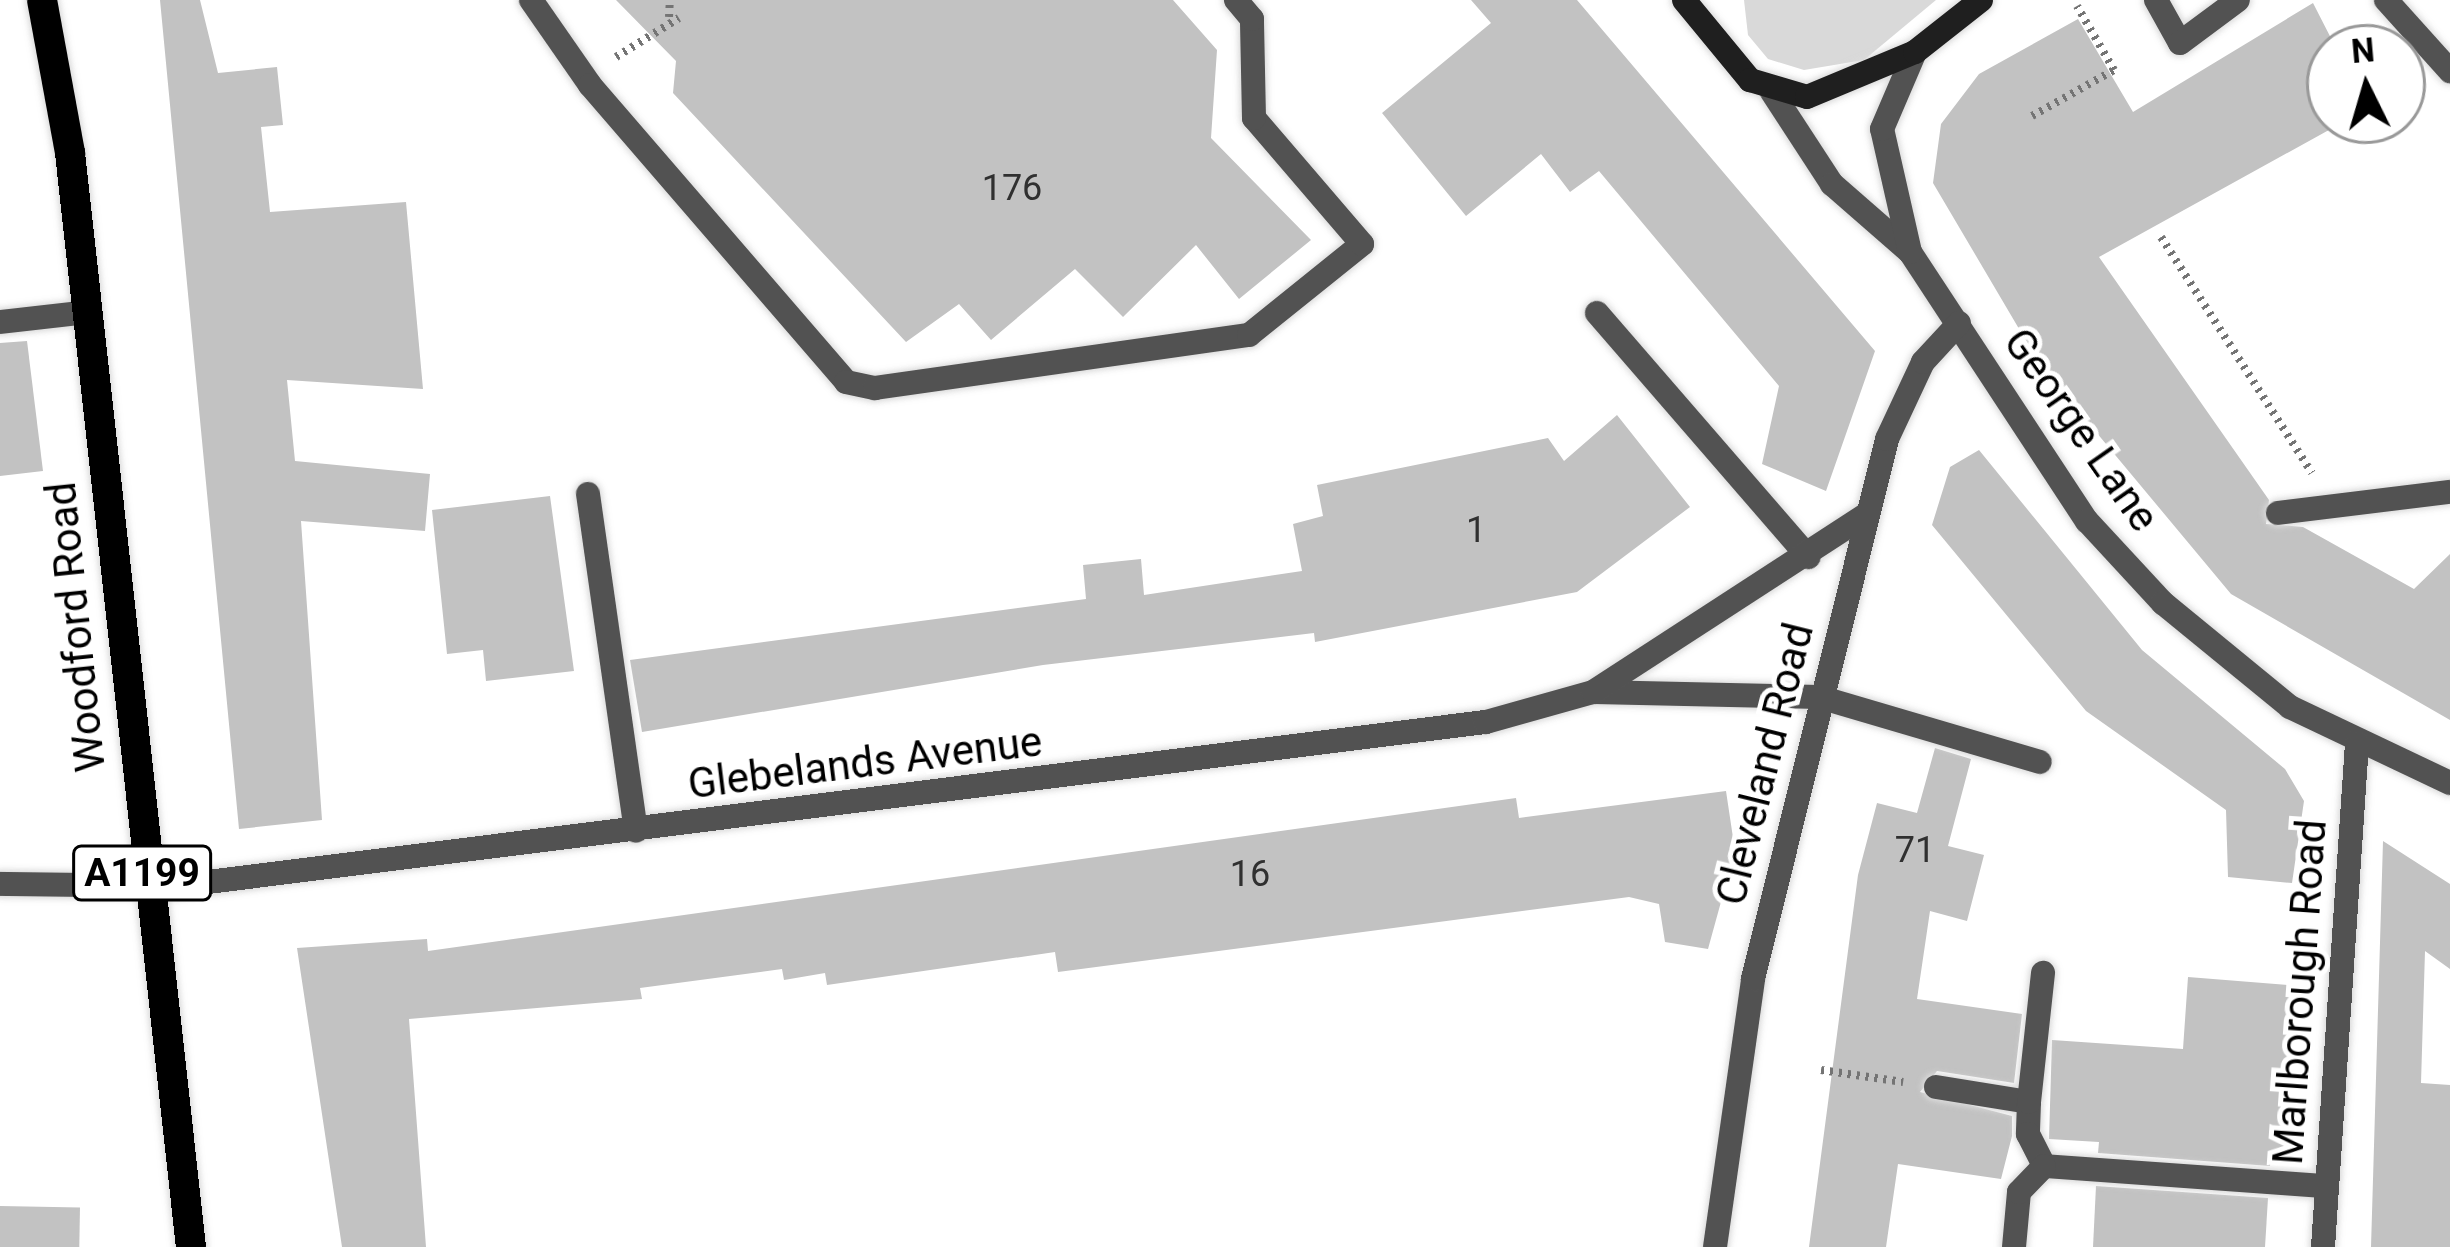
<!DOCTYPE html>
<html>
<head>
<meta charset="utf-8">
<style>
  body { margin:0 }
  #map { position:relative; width:2450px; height:1247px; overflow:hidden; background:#fff; font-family:Roboto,sans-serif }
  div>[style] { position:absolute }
  .green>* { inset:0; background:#d9d9d9 }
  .building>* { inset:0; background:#c2c2c2; transform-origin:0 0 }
  .path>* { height:8px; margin-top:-4px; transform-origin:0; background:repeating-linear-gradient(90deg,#747474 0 3px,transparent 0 9px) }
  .roads { filter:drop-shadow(0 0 3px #dbdbdb) drop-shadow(0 0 3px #dbdbdb) }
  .service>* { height:24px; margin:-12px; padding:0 12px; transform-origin:12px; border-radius:12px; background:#525252 }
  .minor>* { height:24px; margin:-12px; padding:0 12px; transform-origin:12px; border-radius:12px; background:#525252 }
  .secondary>* { height:24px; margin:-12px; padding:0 12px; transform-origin:12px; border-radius:12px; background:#1f1f1f }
  .primary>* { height:30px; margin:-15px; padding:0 15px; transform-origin:15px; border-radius:15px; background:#000 }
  span { translate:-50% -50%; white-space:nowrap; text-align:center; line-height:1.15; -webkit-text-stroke:10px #fff; paint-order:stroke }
  .number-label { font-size:36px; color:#303030 }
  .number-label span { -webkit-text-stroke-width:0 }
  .shield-label span { padding:3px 9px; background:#fff; border:3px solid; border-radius:9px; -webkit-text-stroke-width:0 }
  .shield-label { font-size:39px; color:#000; font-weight:700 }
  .street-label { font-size:42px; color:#000 }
  .north { position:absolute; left:2306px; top:24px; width:120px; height:120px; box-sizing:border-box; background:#fff; border:3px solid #999; border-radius:50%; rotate:355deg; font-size:33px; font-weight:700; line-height:48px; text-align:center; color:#000 }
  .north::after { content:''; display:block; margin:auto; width:42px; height:54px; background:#000; clip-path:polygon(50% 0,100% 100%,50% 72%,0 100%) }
</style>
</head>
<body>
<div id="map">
  <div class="green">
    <i style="clip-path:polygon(1744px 0,1936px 0,1864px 60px,1804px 70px,1768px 59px,1748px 35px)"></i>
  </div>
  <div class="building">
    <i style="clip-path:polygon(160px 0,200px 0,218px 73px,277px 67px,283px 125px,261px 127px,270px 212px,406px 202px,423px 389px,287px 380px,295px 461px,430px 474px,425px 531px,301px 521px,322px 820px,239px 829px)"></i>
    <i style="clip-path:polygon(616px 0,1173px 0,1217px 50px,1211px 138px,1311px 240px,1239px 299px,1196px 245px,1123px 317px,1075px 269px,991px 340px,959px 304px,906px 342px,673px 93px,676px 61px)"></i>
    <i style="clip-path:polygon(1471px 0,1577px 0,1875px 351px,1826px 491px,1762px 464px,1779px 386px,1599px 171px,1570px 192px,1541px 154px,1466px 216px,1382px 113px,1491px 23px)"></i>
    <i style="clip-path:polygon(2313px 3px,2336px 48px,2330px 120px,2347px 120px,2099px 257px,2269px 500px,2266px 524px,2303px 527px,2414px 589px,2450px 554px,2450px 720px,2231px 594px,2041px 366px,1933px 183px,1941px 124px,1979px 74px,2078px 19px,2133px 112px)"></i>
    <i style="clip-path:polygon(27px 341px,43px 471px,0 476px,0 343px)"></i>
    <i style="clip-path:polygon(1617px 415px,1690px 507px,1577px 592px,1315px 642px,1314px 633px,1043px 665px,642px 732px,630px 660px,1086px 599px,1083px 565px,1141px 559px,1144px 595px,1302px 571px,1293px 524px,1323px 516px,1317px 485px,1548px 438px,1564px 461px)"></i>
    <i style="clip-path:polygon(1979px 450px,2142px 650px,2285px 769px,2304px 801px,2292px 883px,2228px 877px,2226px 810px,2086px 711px,1932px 525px,1950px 467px)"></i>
    <i style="clip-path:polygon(550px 496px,574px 671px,486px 681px,483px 650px,447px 654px,432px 510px)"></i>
    <i style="clip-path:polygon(1935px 748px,1971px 759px,1948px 846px,1984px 855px,1967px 921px,1930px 911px,1917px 999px,2022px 1014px,2014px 1083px,1937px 1071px,1920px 1092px,2012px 1116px,2012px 1136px,2001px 1179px,1898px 1164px,1886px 1247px,1809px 1247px,1858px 875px,1877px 803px,1917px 813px)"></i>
    <i style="clip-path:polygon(1726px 791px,1735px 851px,1708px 949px,1665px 942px,1659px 904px,1629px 897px,1058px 972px,1055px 952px,827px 985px,825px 973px,784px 980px,782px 969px,640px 988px,642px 999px,409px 1019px,426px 1247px,342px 1247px,297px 948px,427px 939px,428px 951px,1516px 798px,1519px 818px)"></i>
    <i style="clip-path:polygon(2383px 841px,2450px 884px,2450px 969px,2425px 951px,2421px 1083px,2450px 1085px,2450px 1247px,2371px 1247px)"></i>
    <i style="clip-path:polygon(2188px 977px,2299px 986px,2286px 1156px,2271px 1155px,2270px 1166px,2098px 1153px,2099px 1142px,2049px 1139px,2052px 1040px,2183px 1049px)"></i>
    <i style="clip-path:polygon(2096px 1186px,2268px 1198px,2265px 1247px,2093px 1247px)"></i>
    <i style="left:0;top:1206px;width:80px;height:41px;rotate:1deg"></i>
  </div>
  <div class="path">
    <i style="left:669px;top:17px;width:17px;rotate:-87deg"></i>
    <i style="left:616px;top:57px;width:74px;rotate:-31.8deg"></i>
    <i style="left:2032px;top:116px;width:94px;rotate:-29.3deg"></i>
    <i style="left:2114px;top:70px;width:74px;rotate:-120deg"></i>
    <i style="left:2161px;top:237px;width:280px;rotate:57.4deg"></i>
    <i style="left:1821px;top:1070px;width:83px;rotate:8.3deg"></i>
  </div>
  <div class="roads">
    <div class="service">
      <i style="left:531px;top:0;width:103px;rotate:55.2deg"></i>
      <i style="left:590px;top:85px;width:392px;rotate:49.2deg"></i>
      <i style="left:846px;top:382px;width:30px;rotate:12deg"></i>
      <i style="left:875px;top:388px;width:378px;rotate:-8.1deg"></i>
      <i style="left:1249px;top:335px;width:145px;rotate:-38.8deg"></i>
      <i style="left:1362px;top:244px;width:166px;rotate:-130.6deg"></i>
      <i style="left:1254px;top:118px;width:99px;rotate:-91.2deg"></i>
      <i style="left:1252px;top:19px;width:25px;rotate:-130deg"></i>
      <i style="left:2156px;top:0;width:49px;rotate:60.8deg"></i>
      <i style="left:2180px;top:43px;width:72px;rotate:-36.6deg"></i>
      <i style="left:2386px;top:0;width:96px;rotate:48deg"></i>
      <i style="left:1597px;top:313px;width:323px;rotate:49.1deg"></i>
      <i style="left:588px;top:494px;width:340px;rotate:81.9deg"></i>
      <i style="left:2278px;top:513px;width:173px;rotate:-7deg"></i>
      <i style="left:1819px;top:697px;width:230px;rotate:16.4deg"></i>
      <i style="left:1936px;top:1087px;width:94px;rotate:9.2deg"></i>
      <i style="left:2029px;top:1102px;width:32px;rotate:92deg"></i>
      <i style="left:2028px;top:1134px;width:36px;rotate:63deg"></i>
      <i style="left:2044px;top:1166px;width:282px;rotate:4.1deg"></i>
      <i style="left:2029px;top:1102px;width:130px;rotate:-83.8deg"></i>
      <i style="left:2014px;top:1247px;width:55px;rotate:-84.8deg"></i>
      <i style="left:2019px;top:1192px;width:36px;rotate:-46deg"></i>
    </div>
    <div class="minor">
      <i style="left:1772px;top:92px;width:110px;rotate:56.9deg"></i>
      <i style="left:1832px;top:184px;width:103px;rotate:41.1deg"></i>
      <i style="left:1910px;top:252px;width:322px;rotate:56.7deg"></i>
      <i style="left:2087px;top:521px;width:112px;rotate:47.2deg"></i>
      <i style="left:2163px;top:603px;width:164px;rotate:39.3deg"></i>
      <i style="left:2290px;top:707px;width:177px;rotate:25.4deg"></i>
      <i style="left:1910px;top:252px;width:126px;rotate:-102.8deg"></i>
      <i style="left:1882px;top:129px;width:84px;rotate:-66.8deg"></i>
      <i style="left:0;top:322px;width:89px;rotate:-6.5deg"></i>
      <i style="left:1595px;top:692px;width:224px;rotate:1.3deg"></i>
      <i style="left:0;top:884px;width:176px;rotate:0.7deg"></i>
      <i style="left:176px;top:886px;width:1320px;rotate:-7.14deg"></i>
      <i style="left:1486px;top:722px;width:111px;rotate:-15.7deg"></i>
      <i style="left:1593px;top:692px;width:327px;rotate:-33deg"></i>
      <i style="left:1715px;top:1247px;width:271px;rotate:-81.9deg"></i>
      <i style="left:1753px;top:979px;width:556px;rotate:-76.06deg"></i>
      <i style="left:1887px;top:439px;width:85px;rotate:-64.9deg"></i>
      <i style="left:1923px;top:362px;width:53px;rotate:-47.3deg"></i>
      <i style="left:2323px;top:1247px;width:505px;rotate:-86.14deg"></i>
    </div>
    <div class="secondary">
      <i style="left:1684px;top:0;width:104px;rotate:50.5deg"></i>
      <i style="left:1750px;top:80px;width:59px;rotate:16.6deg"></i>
      <i style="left:1807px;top:97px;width:117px;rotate:-22.6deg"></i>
      <i style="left:1915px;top:52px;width:84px;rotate:-38.2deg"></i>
    </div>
    <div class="primary">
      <i style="left:42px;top:0;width:156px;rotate:79.6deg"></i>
      <i style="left:70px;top:153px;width:1101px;rotate:83.69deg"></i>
    </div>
  </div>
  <div class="number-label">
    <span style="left:1012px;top:189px">176</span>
    <span style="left:1476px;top:531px">1</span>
    <span style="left:1915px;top:851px">71</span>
    <span style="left:1250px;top:875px">16</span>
  </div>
  <div class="shield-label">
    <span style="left:142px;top:873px">A1199</span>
  </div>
  <div class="street-label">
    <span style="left:2081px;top:430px;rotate:55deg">George Lane</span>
    <span style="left:76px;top:627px;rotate:-96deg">Woodford Road</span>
    <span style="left:865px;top:763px;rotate:-7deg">Glebelands Avenue</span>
    <span style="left:1765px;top:764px;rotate:-76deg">Cleveland Road</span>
    <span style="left:2300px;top:992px;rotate:-86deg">Marlborough Road</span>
  </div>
  <div class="north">N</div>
</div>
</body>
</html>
